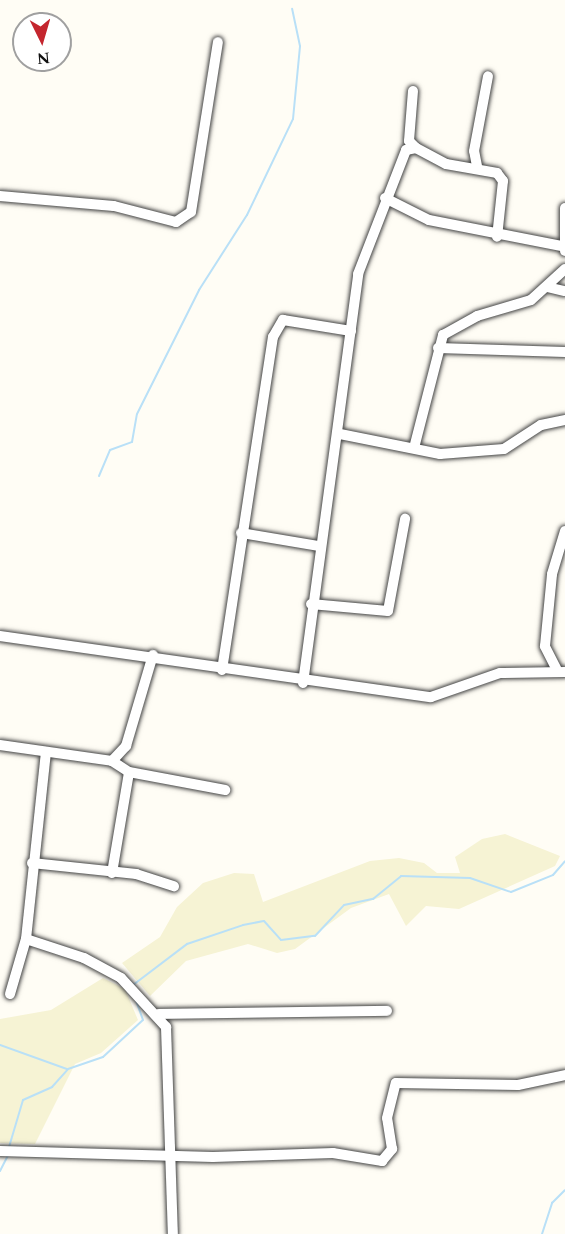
<!DOCTYPE html>
<html>
<head>
<meta charset="utf-8">
<style>
  body { margin:0 }
  #map { position:relative; width:565px; height:1234px; overflow:hidden; background:#fffdf5; font-family:Spectral,serif }
  div>[style] { position:absolute }
  .farmland>* { inset:0; background:#f6f3d4 }
  .stream>* { height:2px; margin:-1px; padding:0 1px; transform-origin:1px; border-radius:1px; background:#b9e0f7 }
  .roads { filter:drop-shadow(0 0 2px #444) drop-shadow(0 0 2px #444) }
  .minor>* { height:10px; margin:-5px; padding:0 5px; transform-origin:5px; border-radius:5px; background:#fff }
  span { translate:-50% -50%; white-space:nowrap; text-align:center; line-height:1.15; -webkit-text-stroke:6px #fff; paint-order:stroke }
  .north { position:absolute; left:12px; top:12px; width:60px; height:60px; box-sizing:border-box; background:#fff; border:2px solid #a0a0a0; border-radius:50%; rotate:175deg; font-size:16px; font-weight:700; line-height:24px; text-align:center; color:#111 }
  .north::after { content:''; display:block; margin:auto; width:21px; height:27px; background:#c4262e; clip-path:polygon(50% 0,100% 100%,50% 72%,0 100%) }
</style>
</head>
<body>
<div id="map">
  <div class="farmland">
    <i style="clip-path:polygon(505px 834px,560px 856px,555px 866px,459px 909px,426px 906px,406px 926px,389px 894px,351px 908px,295px 949px,277px 953px,248px 944px,186px 961px,150px 996px,122px 963px,160px 937px,177px 907px,203px 883px,234px 873px,254px 874px,263px 902px,370px 861px,399px 858px,424px 863px,437px 873px,460px 873px,455px 857px,482px 839px)"></i>
    <i style="clip-path:polygon(103px 978px,125px 989px,138px 1020px,101px 1053px,75px 1064px,35px 1144px,0 1143px,0 1019px,51px 1010px)"></i>
  </div>
  <div class="stream">
    <i style="left:99px;top:476px;width:28px;rotate:-67deg"></i>
    <i style="left:110px;top:450px;width:23px;rotate:-20deg"></i>
    <i style="left:132px;top:442px;width:28px;rotate:-80deg"></i>
    <i style="left:137px;top:414px;width:139px;rotate:-63.4deg"></i>
    <i style="left:199px;top:290px;width:89px;rotate:-57.4deg"></i>
    <i style="left:247px;top:215px;width:106px;rotate:-64.4deg"></i>
    <i style="left:293px;top:119px;width:73px;rotate:-84.5deg"></i>
    <i style="left:300px;top:46px;width:38px;rotate:-102deg"></i>
    <i style="left:133px;top:985px;width:68px;rotate:-37.2deg"></i>
    <i style="left:187px;top:944px;width:59px;rotate:-18.7deg"></i>
    <i style="left:243px;top:925px;width:21px;rotate:-11deg"></i>
    <i style="left:264px;top:921px;width:25px;rotate:48deg"></i>
    <i style="left:281px;top:940px;width:34px;rotate:-7deg"></i>
    <i style="left:315px;top:936px;width:42px;rotate:-46.9deg"></i>
    <i style="left:344px;top:905px;width:30px;rotate:-12deg"></i>
    <i style="left:373px;top:899px;width:36px;rotate:-39deg"></i>
    <i style="left:401px;top:876px;width:69px;rotate:1.7deg"></i>
    <i style="left:470px;top:878px;width:43px;rotate:18.9deg"></i>
    <i style="left:511px;top:892px;width:45px;rotate:-22deg"></i>
    <i style="left:553px;top:875px;width:18px;rotate:-49deg"></i>
    <i style="left:0;top:1045px;width:71px;rotate:19.7deg"></i>
    <i style="left:9px;top:1147px;width:49px;rotate:-73.4deg"></i>
    <i style="left:23px;top:1100px;width:32px;rotate:-24deg"></i>
    <i style="left:52px;top:1087px;width:24px;rotate:-48deg"></i>
    <i style="left:68px;top:1069px;width:37px;rotate:-19deg"></i>
    <i style="left:103px;top:1057px;width:54px;rotate:-42.8deg"></i>
    <i style="left:143px;top:1020px;width:20px;rotate:-110deg"></i>
    <i style="left:0;top:1171px;width:18px;rotate:-63deg"></i>
    <i style="left:542px;top:1234px;width:33px;rotate:-72deg"></i>
    <i style="left:552px;top:1203px;width:18px;rotate:-45deg"></i>
  </div>
  <div class="roads">
    <div class="minor">
      <i style="left:413px;top:91px;width:50px;rotate:94.6deg"></i>
      <i style="left:409px;top:141px;width:10px;rotate:45deg"></i>
      <i style="left:477px;top:166px;width:15px;rotate:-101deg"></i>
      <i style="left:474px;top:151px;width:76px;rotate:-79.4deg"></i>
      <i style="left:0;top:196px;width:114px;rotate:5deg"></i>
      <i style="left:114px;top:206px;width:64px;rotate:14.5deg"></i>
      <i style="left:176px;top:222px;width:18px;rotate:-34deg"></i>
      <i style="left:191px;top:212px;width:172px;rotate:-81deg"></i>
      <i style="left:385px;top:198px;width:49px;rotate:26.6deg"></i>
      <i style="left:429px;top:220px;width:135px;rotate:11.1deg"></i>
      <i style="left:565px;top:251px;width:43px;rotate:-90deg"></i>
      <i style="left:547px;top:287px;width:18px;rotate:13deg"></i>
      <i style="left:438px;top:348px;width:127px;rotate:1.8deg"></i>
      <i style="left:340px;top:434px;width:102px;rotate:11.3deg"></i>
      <i style="left:440px;top:454px;width:64px;rotate:-4.5deg"></i>
      <i style="left:504px;top:449px;width:44px;rotate:-33deg"></i>
      <i style="left:541px;top:425px;width:25px;rotate:-12deg"></i>
      <i style="left:414px;top:448px;width:117px;rotate:-75.6deg"></i>
      <i style="left:443px;top:335px;width:39px;rotate:-29deg"></i>
      <i style="left:477px;top:316px;width:56px;rotate:-16.5deg"></i>
      <i style="left:531px;top:300px;width:46px;rotate:-42.4deg"></i>
      <i style="left:241px;top:533px;width:79px;rotate:9.5deg"></i>
      <i style="left:311px;top:604px;width:77px;rotate:5.2deg"></i>
      <i style="left:388px;top:611px;width:94px;rotate:-79.5deg"></i>
      <i style="left:0;top:636px;width:435px;rotate:8.1deg"></i>
      <i style="left:431px;top:697px;width:73px;rotate:-19.2deg"></i>
      <i style="left:500px;top:673px;width:65px;rotate:-0.9deg"></i>
      <i style="left:222px;top:670px;width:337px;rotate:-81.3deg"></i>
      <i style="left:273px;top:337px;width:20px;rotate:-60deg"></i>
      <i style="left:283px;top:320px;width:69px;rotate:9.2deg"></i>
      <i style="left:558px;top:672px;width:29px;rotate:-117deg"></i>
      <i style="left:545px;top:646px;width:72px;rotate:-84.4deg"></i>
      <i style="left:552px;top:574px;width:45px;rotate:-73.2deg"></i>
      <i style="left:303px;top:683px;width:413px;rotate:-82.3deg"></i>
      <i style="left:358px;top:274px;width:133px;rotate:-68.8deg"></i>
      <i style="left:406px;top:150px;width:10px;rotate:-11deg"></i>
      <i style="left:416px;top:148px;width:34px;rotate:28deg"></i>
      <i style="left:446px;top:164px;width:52px;rotate:10deg"></i>
      <i style="left:497px;top:173px;width:10px;rotate:53deg"></i>
      <i style="left:503px;top:181px;width:56px;rotate:96.1deg"></i>
      <i style="left:0;top:745px;width:113px;rotate:8.1deg"></i>
      <i style="left:112px;top:761px;width:20px;rotate:33deg"></i>
      <i style="left:129px;top:772px;width:98px;rotate:10.6deg"></i>
      <i style="left:112px;top:761px;width:21px;rotate:-47deg"></i>
      <i style="left:126px;top:746px;width:95px;rotate:-73.5deg"></i>
      <i style="left:32px;top:863px;width:105px;rotate:6deg"></i>
      <i style="left:136px;top:874px;width:40px;rotate:18deg"></i>
      <i style="left:112px;top:873px;width:102px;rotate:-80.4deg"></i>
      <i style="left:26px;top:939px;width:61px;rotate:18.1deg"></i>
      <i style="left:84px;top:958px;width:42px;rotate:28.4deg"></i>
      <i style="left:121px;top:978px;width:67px;rotate:47.4deg"></i>
      <i style="left:166px;top:1027px;width:207px;rotate:88.1deg"></i>
      <i style="left:10px;top:994px;width:57px;rotate:-73.8deg"></i>
      <i style="left:26px;top:939px;width:188px;rotate:-83.9deg"></i>
      <i style="left:159px;top:1014px;width:228px;rotate:-0.8deg"></i>
      <i style="left:0;top:1151px;width:213px;rotate:1.6deg"></i>
      <i style="left:213px;top:1157px;width:120px;rotate:-1.9deg"></i>
      <i style="left:333px;top:1153px;width:50px;rotate:9.3deg"></i>
      <i style="left:382px;top:1161px;width:16px;rotate:-50deg"></i>
      <i style="left:392px;top:1149px;width:31px;rotate:-99deg"></i>
      <i style="left:387px;top:1118px;width:36px;rotate:-76deg"></i>
      <i style="left:396px;top:1083px;width:122px;rotate:0.9deg"></i>
      <i style="left:518px;top:1085px;width:48px;rotate:-12deg"></i>
    </div>
  </div>
  <div class="north">N</div>
</div>
</body>
</html>
